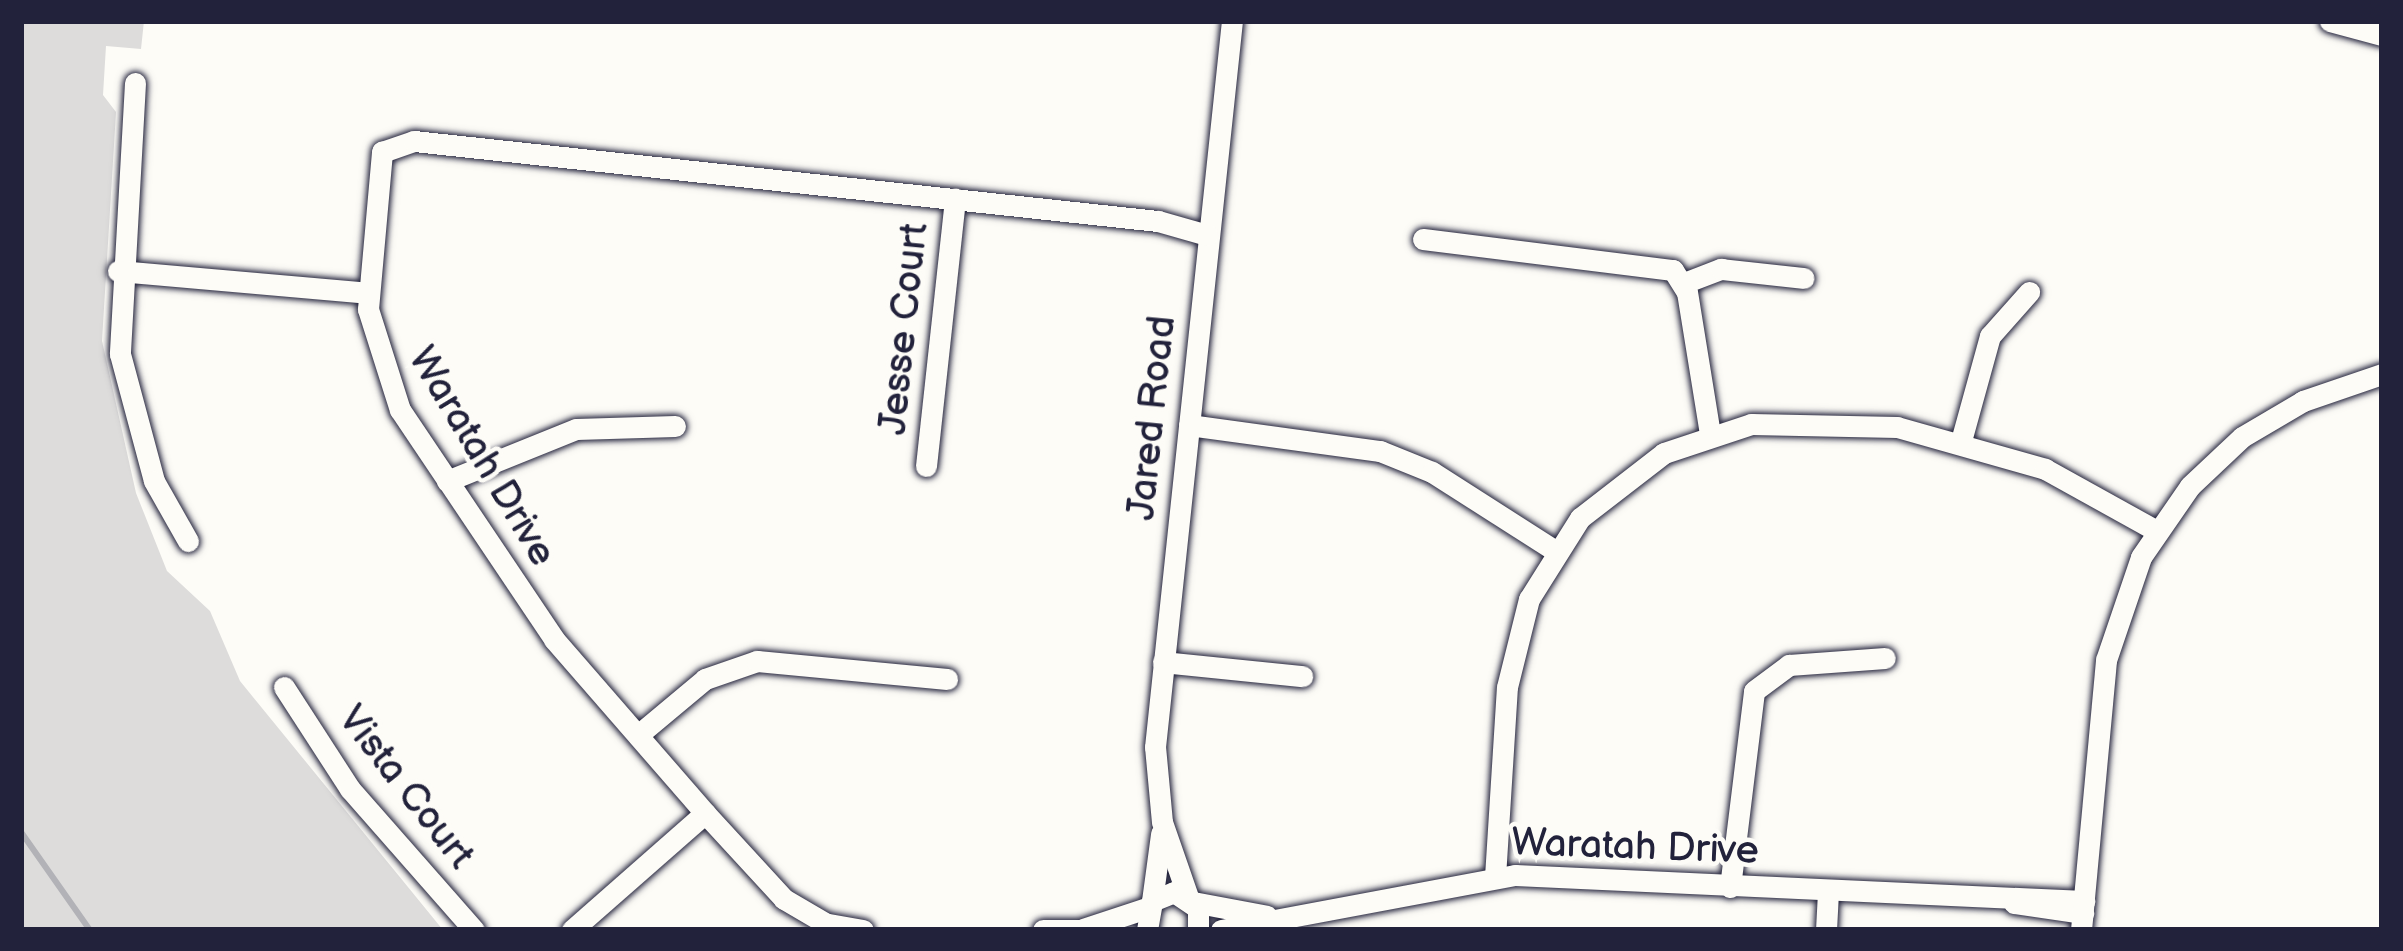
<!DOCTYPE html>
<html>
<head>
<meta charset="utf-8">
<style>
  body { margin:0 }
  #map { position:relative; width:2403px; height:951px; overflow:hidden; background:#fdfcf7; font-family:"Balsamiq Sans",sans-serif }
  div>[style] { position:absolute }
  .green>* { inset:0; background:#dddcdb }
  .stream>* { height:6px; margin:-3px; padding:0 3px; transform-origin:3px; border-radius:3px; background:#b2b2b7 }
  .roads { filter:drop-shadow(0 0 3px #22223b) drop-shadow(0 0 3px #22223b) }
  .minor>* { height:21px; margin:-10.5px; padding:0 10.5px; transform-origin:10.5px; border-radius:10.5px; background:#fdfcf7 }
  span { translate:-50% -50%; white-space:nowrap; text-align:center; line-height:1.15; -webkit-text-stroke:9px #fdfcf7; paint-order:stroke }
  .street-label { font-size:39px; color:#22223b }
  .frame { position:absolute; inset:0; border:24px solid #22223b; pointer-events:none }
</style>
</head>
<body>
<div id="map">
  <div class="green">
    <i style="clip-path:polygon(21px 21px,144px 21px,141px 49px,106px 46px,103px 95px,116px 112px,102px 341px,136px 493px,167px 571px,210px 611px,240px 681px,443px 930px,21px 930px)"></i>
  </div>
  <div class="stream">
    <i style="left:21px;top:832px;width:120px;rotate:54.9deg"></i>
  </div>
  <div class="roads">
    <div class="minor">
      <i style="left:2330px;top:21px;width:54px;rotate:15.1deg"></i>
      <i style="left:135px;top:83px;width:271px;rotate:93.2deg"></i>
      <i style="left:120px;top:354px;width:131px;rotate:75deg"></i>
      <i style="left:154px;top:481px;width:69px;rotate:60.5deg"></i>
      <i style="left:1423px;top:239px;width:252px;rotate:7.1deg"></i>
      <i style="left:1673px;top:270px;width:26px;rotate:58deg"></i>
      <i style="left:1687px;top:292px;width:144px;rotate:80.8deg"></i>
      <i style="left:118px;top:271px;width:251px;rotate:5deg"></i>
      <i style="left:1684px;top:283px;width:40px;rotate:-21deg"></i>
      <i style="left:1721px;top:269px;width:83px;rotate:6.2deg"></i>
      <i style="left:1189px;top:425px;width:193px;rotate:7.8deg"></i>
      <i style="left:1380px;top:451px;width:56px;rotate:22deg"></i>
      <i style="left:1432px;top:472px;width:145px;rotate:32.6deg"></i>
      <i style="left:1961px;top:441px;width:109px;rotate:-74.6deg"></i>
      <i style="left:1990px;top:336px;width:59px;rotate:-48.4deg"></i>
      <i style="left:926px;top:466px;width:269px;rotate:-83.8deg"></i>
      <i style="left:447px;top:481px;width:139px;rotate:-22deg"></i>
      <i style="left:576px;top:429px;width:99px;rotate:-1.7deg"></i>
      <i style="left:1163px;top:662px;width:140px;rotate:5.8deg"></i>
      <i style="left:284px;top:687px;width:121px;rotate:57.1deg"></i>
      <i style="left:350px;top:789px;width:188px;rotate:48.7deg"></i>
      <i style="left:638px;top:735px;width:87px;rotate:-39.9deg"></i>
      <i style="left:705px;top:679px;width:55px;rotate:-19.1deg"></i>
      <i style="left:757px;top:661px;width:191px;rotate:5.4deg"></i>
      <i style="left:1495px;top:877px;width:190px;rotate:-86.4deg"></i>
      <i style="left:1507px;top:687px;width:91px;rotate:-76deg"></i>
      <i style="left:1529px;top:599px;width:96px;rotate:-57.8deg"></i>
      <i style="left:1580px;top:518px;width:106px;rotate:-37.7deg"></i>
      <i style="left:1664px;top:453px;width:92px;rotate:-18.4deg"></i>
      <i style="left:1751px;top:424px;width:146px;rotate:1.2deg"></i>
      <i style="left:1897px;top:427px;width:154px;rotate:15.8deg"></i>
      <i style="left:2045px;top:469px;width:128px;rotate:29deg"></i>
      <i style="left:1730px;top:887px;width:197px;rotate:-83deg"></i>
      <i style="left:1754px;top:691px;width:44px;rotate:-36.6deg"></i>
      <i style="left:1789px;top:665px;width:96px;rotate:-4.2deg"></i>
      <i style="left:1188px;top:897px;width:79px;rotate:-109.1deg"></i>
      <i style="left:1162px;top:822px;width:75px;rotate:-95.3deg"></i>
      <i style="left:1155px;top:747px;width:730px;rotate:-83.95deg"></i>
      <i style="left:1152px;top:901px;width:68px;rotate:-82.3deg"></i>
      <i style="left:1193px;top:902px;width:75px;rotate:10.7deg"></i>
      <i style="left:2014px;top:903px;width:70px;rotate:8.2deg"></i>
      <i style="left:1083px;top:929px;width:67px;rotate:-18.2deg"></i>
      <i style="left:572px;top:930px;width:177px;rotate:-41.3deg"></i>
      <i style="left:863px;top:930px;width:39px;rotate:-170deg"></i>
      <i style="left:825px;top:923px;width:48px;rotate:-149.7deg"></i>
      <i style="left:784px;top:899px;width:117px;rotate:-132.6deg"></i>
      <i style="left:705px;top:813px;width:230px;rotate:-131deg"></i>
      <i style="left:554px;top:639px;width:276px;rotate:-123.9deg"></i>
      <i style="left:400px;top:410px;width:106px;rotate:-107.6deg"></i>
      <i style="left:368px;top:309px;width:158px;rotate:-84.9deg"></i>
      <i style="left:382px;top:152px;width:34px;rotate:-19deg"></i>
      <i style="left:414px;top:141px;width:748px;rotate:6.14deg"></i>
      <i style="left:1158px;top:221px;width:51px;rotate:15.9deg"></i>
      <i style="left:1043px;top:930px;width:46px"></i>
      <i style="left:1147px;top:930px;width:29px;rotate:-80deg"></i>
      <i style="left:1152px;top:901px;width:24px;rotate:-22deg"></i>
      <i style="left:1174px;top:892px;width:29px;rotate:34deg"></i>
      <i style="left:1198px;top:908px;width:22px;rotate:90deg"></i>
      <i style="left:1221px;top:930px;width:299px;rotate:-10.6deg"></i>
      <i style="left:1515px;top:875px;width:570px;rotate:2.62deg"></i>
      <i style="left:1826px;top:930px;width:37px;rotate:-87deg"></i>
      <i style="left:2081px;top:930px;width:271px;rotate:-84.7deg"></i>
      <i style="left:2106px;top:660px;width:109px;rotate:-71.2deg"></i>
      <i style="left:2141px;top:557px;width:86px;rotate:-55.4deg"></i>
      <i style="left:2190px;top:486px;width:71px;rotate:-43.3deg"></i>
      <i style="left:2242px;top:437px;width:71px;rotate:-30.5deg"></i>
      <i style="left:2303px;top:401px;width:83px;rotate:-18.9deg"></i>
    </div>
  </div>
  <div class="street-label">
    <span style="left:905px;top:329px;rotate:-84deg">Jesse Court</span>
    <span style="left:1153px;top:418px;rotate:-84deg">Jared Road</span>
    <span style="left:481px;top:457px;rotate:59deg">Waratah Drive</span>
    <span style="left:405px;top:788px;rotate:52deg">Vista Court</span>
    <span style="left:1635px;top:848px;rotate:2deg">Waratah Drive</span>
  </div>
  <div class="frame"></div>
</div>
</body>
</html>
